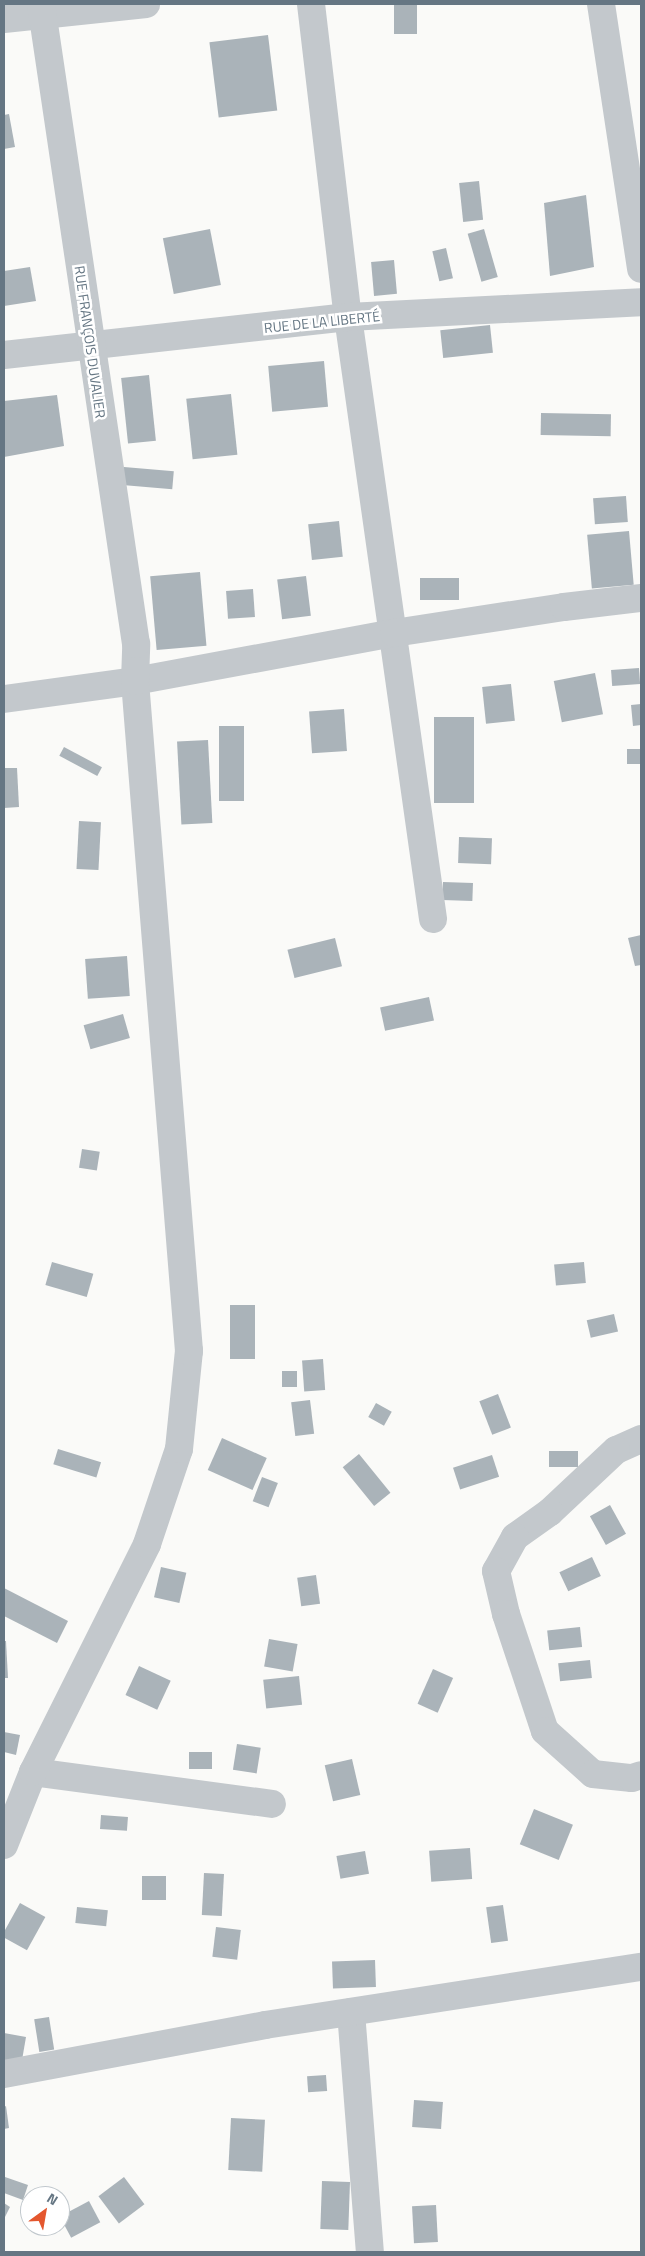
<!DOCTYPE html>
<html>
<head>
<meta charset="utf-8">
<style>
  body { margin:0 }
  #map { position:relative; width:645px; height:2256px; overflow:hidden; background:#fafaf8; font-family:"Titillium Web",sans-serif }
  div>[style] { position:absolute }
  .building>* { inset:0; background:#aab3b9; transform-origin:0 0 }
  .minor>* { height:28px; margin:-14px; padding:0 14px; transform-origin:14px; border-radius:14px; background:#c3c8cc }
  span { translate:-50% -50%; white-space:nowrap; text-align:center; line-height:1.15; -webkit-text-stroke:5px #fff; paint-order:stroke }
  .street-label { font-size:14px; color:#657683 }
  .frame { position:absolute; inset:0; border:5px solid #657683; pointer-events:none }
  .north { position:absolute; left:20px; top:2186px; width:50px; height:50px; box-sizing:border-box; background:#fff; border:1px solid #c1c8cd; border-radius:50%; rotate:32deg; font-size:14px; font-weight:700; line-height:20px; text-align:center; color:#657683 }
  .north::after { content:''; display:block; margin:auto; width:18px; height:22px; background:#e4572e; clip-path:polygon(50% 0,100% 100%,50% 72%,0 100%) }
</style>
</head>
<body>
<div id="map">
  <div class="building">
    <i style="left:394px;top:4px;width:23px;height:30px"></i>
    <i style="left:268px;top:35px;width:76px;height:59px;rotate:83deg"></i>
    <i style="clip-path:polygon(9px 114px,15px 147px,4px 149px,4px 115px)"></i>
    <i style="left:479px;top:181px;width:39px;height:20px;rotate:84deg"></i>
    <i style="clip-path:polygon(586px 195px,594px 267px,550px 276px,544px 203px)"></i>
    <i style="left:210px;top:229px;width:57px;height:48px;rotate:79deg"></i>
    <i style="left:484px;top:229px;width:50px;height:17px;rotate:74deg"></i>
    <i style="left:446px;top:248px;width:31px;height:14px;rotate:77deg"></i>
    <i style="left:394px;top:260px;width:34px;height:23px;rotate:85deg"></i>
    <i style="clip-path:polygon(30px 267px,36px 301px,4px 306px,4px 271px)"></i>
    <i style="left:490px;top:325px;width:28px;height:50px;rotate:84deg"></i>
    <i style="left:324px;top:361px;width:46px;height:56px;rotate:85deg"></i>
    <i style="left:149px;top:375px;width:66px;height:28px;rotate:84deg"></i>
    <i style="left:231px;top:394px;width:61px;height:45px;rotate:84deg"></i>
    <i style="clip-path:polygon(57px 395px,64px 446px,4px 457px,4px 401px)"></i>
    <i style="left:541px;top:413px;width:70px;height:22px;rotate:1deg"></i>
    <i style="left:124px;top:467px;width:50px;height:18px;rotate:5deg"></i>
    <i style="left:626px;top:496px;width:26px;height:33px;rotate:86deg"></i>
    <i style="left:339px;top:521px;width:36px;height:31px;rotate:84deg"></i>
    <i style="left:629px;top:531px;width:54px;height:42px;rotate:85deg"></i>
    <i style="left:200px;top:572px;width:74px;height:50px;rotate:85deg"></i>
    <i style="left:306px;top:576px;width:40px;height:29px;rotate:83deg"></i>
    <i style="left:420px;top:578px;width:39px;height:22px"></i>
    <i style="left:253px;top:589px;width:28px;height:27px;rotate:86deg"></i>
    <i style="left:639px;top:668px;width:16px;height:28px;rotate:86deg"></i>
    <i style="left:595px;top:673px;width:42px;height:42px;rotate:79deg"></i>
    <i style="left:511px;top:684px;width:37px;height:29px;rotate:84deg"></i>
    <i style="clip-path:polygon(641px 704px,641px 725px,633px 726px,631px 705px)"></i>
    <i style="left:344px;top:709px;width:42px;height:35px;rotate:86deg"></i>
    <i style="left:434px;top:717px;width:40px;height:86px"></i>
    <i style="left:219px;top:726px;width:25px;height:75px"></i>
    <i style="left:208px;top:740px;width:83px;height:31px;rotate:87deg"></i>
    <i style="left:64px;top:747px;width:43px;height:10px;rotate:28deg"></i>
    <i style="left:641px;top:749px;width:15px;height:14px;rotate:90deg"></i>
    <i style="clip-path:polygon(4px 768px,17px 768px,19px 807px,4px 808px)"></i>
    <i style="left:79px;top:821px;width:22px;height:48px;rotate:3deg"></i>
    <i style="left:459px;top:837px;width:33px;height:26px;rotate:2deg"></i>
    <i style="left:443px;top:882px;width:30px;height:18px;rotate:2deg"></i>
    <i style="clip-path:polygon(641px 935px,641px 965px,635px 966px,628px 938px)"></i>
    <i style="left:335px;top:938px;width:29px;height:49px;rotate:76deg"></i>
    <i style="left:127px;top:956px;width:40px;height:42px;rotate:86deg"></i>
    <i style="left:429px;top:997px;width:24px;height:50px;rotate:78deg"></i>
    <i style="left:123px;top:1014px;width:25px;height:41px;rotate:74deg"></i>
    <i style="left:82px;top:1149px;width:18px;height:19px;rotate:9deg"></i>
    <i style="left:52px;top:1262px;width:43px;height:24px;rotate:16deg"></i>
    <i style="left:584px;top:1262px;width:21px;height:30px;rotate:85deg"></i>
    <i style="left:230px;top:1305px;width:25px;height:54px"></i>
    <i style="left:614px;top:1314px;width:18px;height:28px;rotate:77deg"></i>
    <i style="left:323px;top:1359px;width:31px;height:21px;rotate:86deg"></i>
    <i style="left:282px;top:1371px;width:15px;height:16px"></i>
    <i style="left:498px;top:1394px;width:36px;height:20px;rotate:69deg"></i>
    <i style="left:310px;top:1400px;width:34px;height:19px;rotate:83deg"></i>
    <i style="left:376px;top:1403px;width:18px;height:16px;rotate:29deg"></i>
    <i style="left:222px;top:1438px;width:49px;height:35px;rotate:24deg"></i>
    <i style="left:58px;top:1449px;width:45px;height:16px;rotate:17deg"></i>
    <i style="left:549px;top:1451px;width:29px;height:16px"></i>
    <i style="left:359px;top:1454px;width:50px;height:21px;rotate:51deg"></i>
    <i style="left:492px;top:1455px;width:23px;height:41px;rotate:72deg"></i>
    <i style="left:262px;top:1477px;width:17px;height:26px;rotate:21deg"></i>
    <i style="left:610px;top:1505px;width:33px;height:23px;rotate:61deg"></i>
    <i style="left:592px;top:1557px;width:21px;height:36px;rotate:65deg"></i>
    <i style="left:161px;top:1567px;width:26px;height:31px;rotate:13deg"></i>
    <i style="left:316px;top:1575px;width:29px;height:19px;rotate:82deg"></i>
    <i style="clip-path:polygon(4px 1588px,68px 1621px,57px 1643px,4px 1616px)"></i>
    <i style="left:580px;top:1627px;width:20px;height:33px;rotate:84deg"></i>
    <i style="left:269px;top:1639px;width:29px;height:28px;rotate:10deg"></i>
    <i style="clip-path:polygon(4px 1641px,6px 1641px,8px 1678px,4px 1678px)"></i>
    <i style="left:590px;top:1660px;width:18px;height:32px;rotate:84deg"></i>
    <i style="left:139px;top:1666px;width:35px;height:32px;rotate:25deg"></i>
    <i style="left:433px;top:1669px;width:22px;height:38px;rotate:24deg"></i>
    <i style="left:299px;top:1676px;width:29px;height:36px;rotate:84deg"></i>
    <i style="clip-path:polygon(4px 1732px,20px 1735px,16px 1755px,4px 1752px)"></i>
    <i style="left:237px;top:1744px;width:24px;height:26px;rotate:9deg"></i>
    <i style="left:212px;top:1752px;width:17px;height:23px;rotate:90deg"></i>
    <i style="left:352px;top:1759px;width:37px;height:28px;rotate:77deg"></i>
    <i style="left:534px;top:1809px;width:42px;height:38px;rotate:22deg"></i>
    <i style="left:101px;top:1815px;width:27px;height:14px;rotate:4deg"></i>
    <i style="left:470px;top:1848px;width:31px;height:41px;rotate:86deg"></i>
    <i style="left:365px;top:1851px;width:23px;height:29px;rotate:80deg"></i>
    <i style="left:204px;top:1873px;width:20px;height:42px;rotate:3deg"></i>
    <i style="left:166px;top:1876px;width:24px;height:24px;rotate:90deg"></i>
    <i style="left:20px;top:1903px;width:29px;height:38px;rotate:29deg"></i>
    <i style="left:503px;top:1905px;width:36px;height:17px;rotate:82deg"></i>
    <i style="left:77px;top:1907px;width:31px;height:16px;rotate:6deg"></i>
    <i style="left:216px;top:1927px;width:25px;height:30px;rotate:7deg"></i>
    <i style="left:375px;top:1960px;width:27px;height:43px;rotate:88deg"></i>
    <i style="left:49px;top:2017px;width:33px;height:15px;rotate:81deg"></i>
    <i style="clip-path:polygon(4px 2033px,26px 2037px,21px 2066px,4px 2063px)"></i>
    <i style="left:326px;top:2075px;width:16px;height:19px;rotate:86deg"></i>
    <i style="left:414px;top:2100px;width:29px;height:27px;rotate:4deg"></i>
    <i style="clip-path:polygon(6px 2106px,9px 2128px,4px 2129px,4px 2107px)"></i>
    <i style="left:231px;top:2118px;width:34px;height:52px;rotate:3deg"></i>
    <i style="clip-path:polygon(5px 2177px,28px 2185px,23px 2200px,4px 2193px)"></i>
    <i style="left:124px;top:2177px;width:34px;height:32px;rotate:53deg"></i>
    <i style="left:322px;top:2181px;width:28px;height:48px;rotate:2deg"></i>
    <i style="left:89px;top:2201px;width:24px;height:33px;rotate:62deg"></i>
    <i style="clip-path:polygon(4px 2203px,10px 2207px,4px 2219px)"></i>
    <i style="left:436px;top:2205px;width:37px;height:24px;rotate:87deg"></i>
  </div>
  <div class="minor">
    <i style="left:311px;top:4px;width:315px;rotate:83.3deg"></i>
    <i style="left:348px;top:317px;width:608px;rotate:81.96deg"></i>
    <i style="left:601px;top:4px;width:268px;rotate:81.4deg"></i>
    <i style="left:4px;top:19px;width:143px;rotate:-6deg"></i>
    <i style="left:4px;top:355px;width:346px;rotate:-6.3deg"></i>
    <i style="left:348px;top:317px;width:293px;rotate:-2.9deg"></i>
    <i style="left:4px;top:699px;width:132px;rotate:-7.8deg"></i>
    <i style="left:135px;top:681px;width:263px;rotate:-10.5deg"></i>
    <i style="left:394px;top:633px;width:172px;rotate:-8.7deg"></i>
    <i style="left:564px;top:607px;width:78px;rotate:-6.7deg"></i>
    <i style="left:641px;top:1439px;width:27px;rotate:156deg"></i>
    <i style="left:616px;top:1450px;width:91px;rotate:136.8deg"></i>
    <i style="left:550px;top:1512px;width:43px;rotate:144.5deg"></i>
    <i style="left:515px;top:1537px;width:39px;rotate:119deg"></i>
    <i style="left:496px;top:1571px;width:44px;rotate:76.9deg"></i>
    <i style="left:506px;top:1614px;width:123px;rotate:71.6deg"></i>
    <i style="left:545px;top:1731px;width:64px;rotate:41.9deg"></i>
    <i style="left:593px;top:1774px;width:39px;rotate:6deg"></i>
    <i style="left:632px;top:1778px;width:9px;rotate:-18deg"></i>
    <i style="left:33px;top:1772px;width:241px;rotate:7.6deg"></i>
    <i style="left:4px;top:1845px;width:79px;rotate:-68.3deg"></i>
    <i style="left:33px;top:1772px;width:255px;rotate:-63.4deg"></i>
    <i style="left:147px;top:1544px;width:100px;rotate:-71.4deg"></i>
    <i style="left:179px;top:1449px;width:99px;rotate:-84.2deg"></i>
    <i style="left:189px;top:1351px;width:672px;rotate:-94.61deg"></i>
    <i style="left:135px;top:681px;width:37px;rotate:-88deg"></i>
    <i style="left:136px;top:644px;width:647px;rotate:-98.44deg"></i>
    <i style="left:351px;top:2012px;width:241px;rotate:85.5deg"></i>
    <i style="left:4px;top:2074px;width:266px;rotate:-10.6deg"></i>
    <i style="left:265px;top:2025px;width:380px;rotate:-8.8deg"></i>
  </div>
  <div class="street-label">
    <span style="left:322px;top:322px;rotate:-6deg">RUE DE LA LIBERTÉ</span>
    <span style="left:90px;top:342px;rotate:82deg">RUE FRANÇOIS DUVALIER</span>
  </div>
  <div class="frame"></div>
  <div class="north">N</div>
</div>
</body>
</html>
